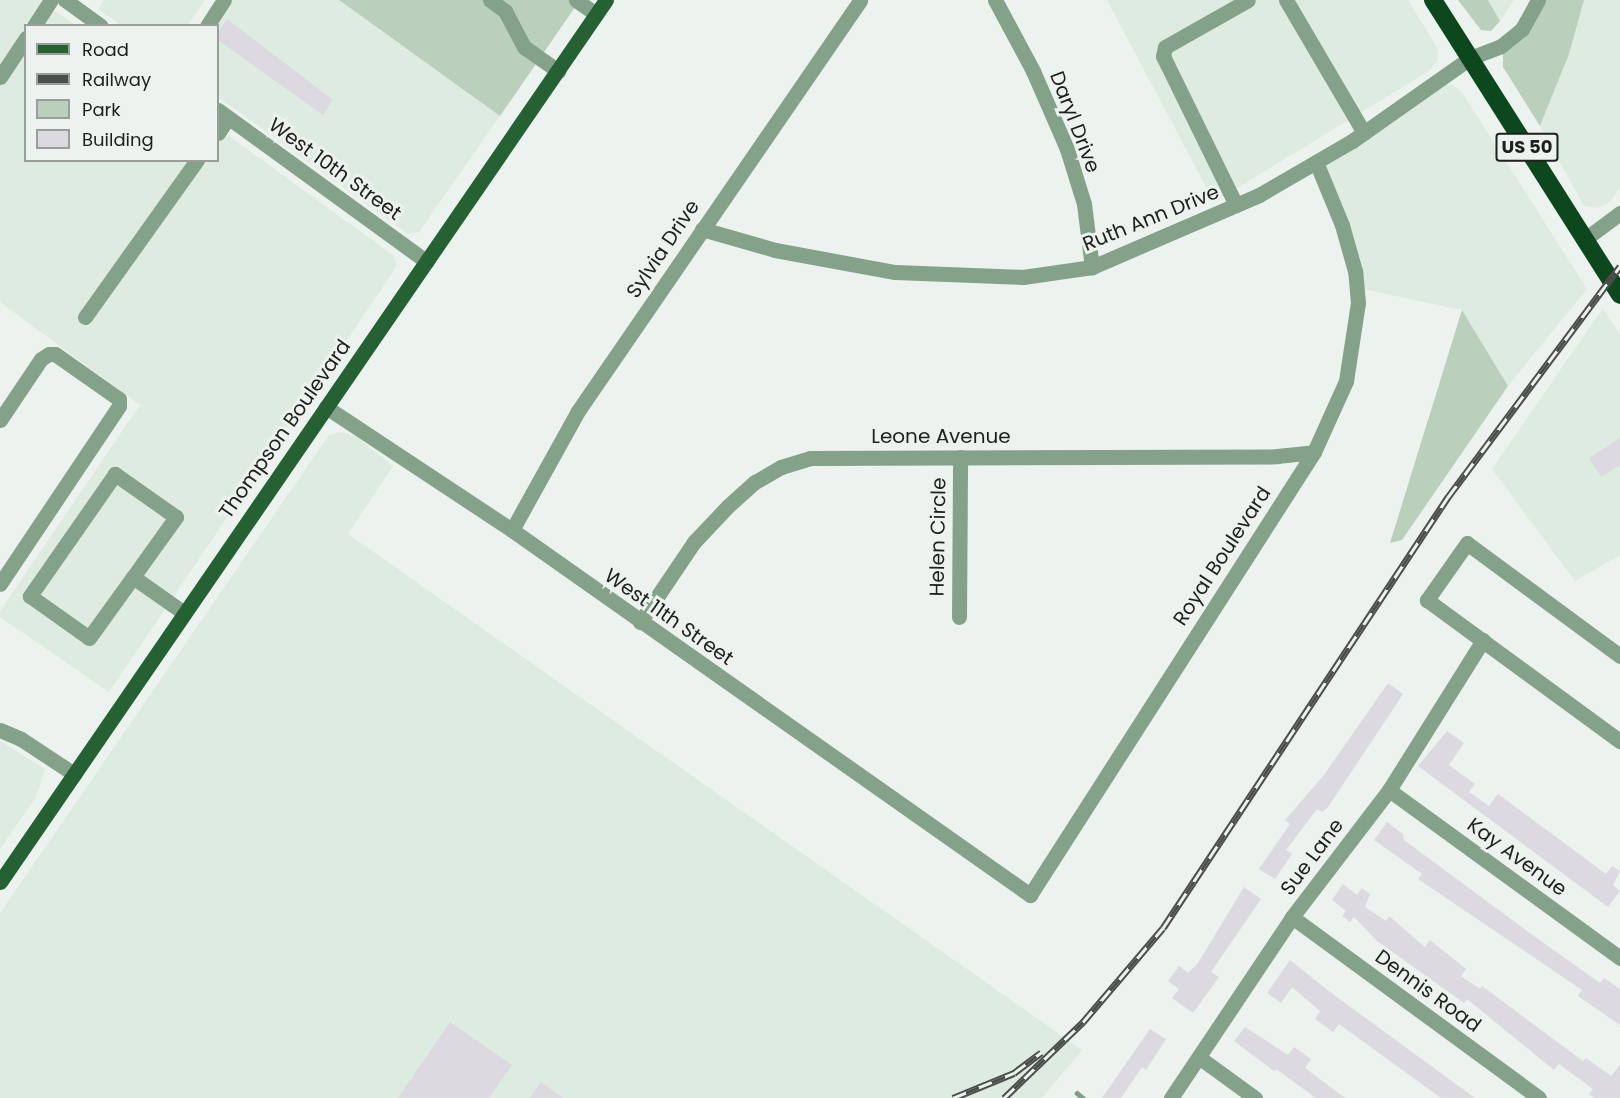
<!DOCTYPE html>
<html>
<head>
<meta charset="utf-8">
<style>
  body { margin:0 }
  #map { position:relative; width:1620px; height:1098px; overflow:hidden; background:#ecf2ed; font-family:Poppins,sans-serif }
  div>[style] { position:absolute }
  .built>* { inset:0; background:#deebe0 }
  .green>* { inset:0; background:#bbcfbd }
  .stream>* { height:4.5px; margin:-2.25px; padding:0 2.25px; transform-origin:2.25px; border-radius:2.25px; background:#809e84 }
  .building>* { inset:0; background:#dcd9e0 }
  .minor>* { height:15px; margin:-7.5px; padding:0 7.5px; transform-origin:7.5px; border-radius:7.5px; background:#84a289 }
  .major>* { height:15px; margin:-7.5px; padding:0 7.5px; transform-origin:7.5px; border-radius:7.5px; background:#266134 }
  .highway>* { height:18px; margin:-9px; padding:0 9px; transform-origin:9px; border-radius:9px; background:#0d471e }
  .rail>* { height:7px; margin-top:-3.5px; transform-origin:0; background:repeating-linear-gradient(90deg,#ecf2ed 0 14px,#4c4e4c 0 28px); box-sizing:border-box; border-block:2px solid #4c4e4c }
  span { translate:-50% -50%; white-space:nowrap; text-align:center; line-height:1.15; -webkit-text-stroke:6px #ecf2ed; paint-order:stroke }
  .shield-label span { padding:2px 4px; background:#ecf2ed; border:2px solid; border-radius:4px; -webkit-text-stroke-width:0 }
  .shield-label { font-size:18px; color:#1e201e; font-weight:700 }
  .street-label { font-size:20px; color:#1e201e }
  .legend { position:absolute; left:24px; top:24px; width:195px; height:138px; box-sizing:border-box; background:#ecf2ed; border:2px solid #9a9e9a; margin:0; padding:8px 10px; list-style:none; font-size:18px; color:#1e201e }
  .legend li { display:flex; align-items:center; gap:12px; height:30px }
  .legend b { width:30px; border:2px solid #9a9e9a }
</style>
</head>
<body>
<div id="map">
  <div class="built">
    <i style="clip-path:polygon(0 0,39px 0,75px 25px,26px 26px,26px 160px,218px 160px,218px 128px,393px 255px,397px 266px,109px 692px,0 617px,0 611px,140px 405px,0 302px)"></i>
    <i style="clip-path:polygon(104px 0,205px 0,187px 26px,121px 25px,98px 9px)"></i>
    <i style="clip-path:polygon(225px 0,339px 0,500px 116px,419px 232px,408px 234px,218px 97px,218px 26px,208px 26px)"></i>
    <i style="clip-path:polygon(1107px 0,1408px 0,1438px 49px,1437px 61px,1429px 71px,1214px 202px)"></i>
    <i style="clip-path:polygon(1488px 0,1514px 0,1500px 21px)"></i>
    <i style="clip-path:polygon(1584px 0,1620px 0,1620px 187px,1611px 201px,1598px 208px,1584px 206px,1540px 126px,1569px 54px)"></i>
    <i style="clip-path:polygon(1443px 84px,1453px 85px,1463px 94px,1587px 289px,1508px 386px,1462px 310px,1363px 289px,1324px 173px,1326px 161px)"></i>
    <i style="clip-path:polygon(1603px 308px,1620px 335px,1620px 555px,1575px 581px,1492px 469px)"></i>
    <i style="clip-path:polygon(341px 432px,357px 437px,393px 466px,348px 534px,1082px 1050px,1042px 1098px,0 1098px,0 913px,329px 435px)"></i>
    <i style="clip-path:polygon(0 741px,45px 769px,36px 797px,0 849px)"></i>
  </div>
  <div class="green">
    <i style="clip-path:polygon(339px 0,580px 0,500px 116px)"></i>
    <i style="clip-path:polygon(1458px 0,1488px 0,1500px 21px,1491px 31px,1481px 30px)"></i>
    <i style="clip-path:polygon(1543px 0,1584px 0,1569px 54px,1540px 126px,1503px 67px,1503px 53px)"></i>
    <i style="clip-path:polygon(1462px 310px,1508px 386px,1402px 540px,1390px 543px)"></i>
  </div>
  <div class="stream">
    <i style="left:1077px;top:1093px;width:8px;rotate:40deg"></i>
  </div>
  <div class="building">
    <i style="clip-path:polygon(227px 19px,333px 100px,323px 115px,218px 40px,218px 32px)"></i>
    <i style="clip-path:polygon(1620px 438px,1620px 465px,1601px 477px,1589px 458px)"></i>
    <i style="clip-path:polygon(1388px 683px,1403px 694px,1328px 807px,1322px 812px,1317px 809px,1286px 850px,1292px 854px,1275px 879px,1259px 869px,1290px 824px,1285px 820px,1324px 775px)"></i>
    <i style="clip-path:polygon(1447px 731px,1464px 743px,1449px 765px,1475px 784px,1469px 792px,1489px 806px,1498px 794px,1606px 874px,1612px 866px,1620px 871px,1613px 885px,1620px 891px,1608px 907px,1418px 766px)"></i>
    <i style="clip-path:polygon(1387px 822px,1403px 834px,1404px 840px,1531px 934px,1600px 983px,1604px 978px,1620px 989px,1620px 1025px,1578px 996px,1582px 990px,1418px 879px,1422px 874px,1374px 840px)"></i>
    <i style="clip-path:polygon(1343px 884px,1357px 895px,1362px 888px,1370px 894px,1365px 907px,1386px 921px,1389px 916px,1425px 947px,1430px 940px,1466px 969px,1461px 976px,1480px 989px,1482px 986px,1583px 1061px,1586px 1058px,1611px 1076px,1620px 1065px,1620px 1098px,1595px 1098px,1589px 1094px,1593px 1089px,1559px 1064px,1554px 1070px,1467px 999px,1464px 1003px,1377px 941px,1354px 917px,1350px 922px,1342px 916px,1346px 911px,1332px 900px)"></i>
    <i style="clip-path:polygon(1244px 887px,1261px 899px,1211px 972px,1219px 977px,1193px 1013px,1172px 998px,1179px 989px,1168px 981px,1179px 966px,1188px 973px,1198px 963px)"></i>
    <i style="clip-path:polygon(1290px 960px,1334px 995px,1475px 1098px,1441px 1098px,1339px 1024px,1333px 1032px,1315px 1019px,1320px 1011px,1292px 987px,1281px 1003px,1267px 993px)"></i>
    <i style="clip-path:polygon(450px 1022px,512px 1065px,489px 1098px,398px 1098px)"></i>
    <i style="clip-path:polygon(1245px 1027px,1288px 1055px,1294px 1047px,1311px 1059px,1305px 1068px,1345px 1098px,1316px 1098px,1276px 1069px,1274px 1071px,1234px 1041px)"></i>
    <i style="clip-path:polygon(1150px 1029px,1166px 1039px,1146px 1070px,1142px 1067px,1121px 1098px,1102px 1098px)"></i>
    <i style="clip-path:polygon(541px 1082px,563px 1098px,530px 1098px)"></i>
  </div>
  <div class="minor">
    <i style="left:65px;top:0;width:44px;rotate:35.8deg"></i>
    <i style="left:490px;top:0;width:19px;rotate:36deg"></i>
    <i style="left:505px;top:11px;width:41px;rotate:62.2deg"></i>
    <i style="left:524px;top:47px;width:42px;rotate:35.2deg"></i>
    <i style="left:576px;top:0;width:24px;rotate:35deg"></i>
    <i style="left:995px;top:0;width:81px;rotate:61.8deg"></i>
    <i style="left:1033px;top:71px;width:85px;rotate:66.4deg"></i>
    <i style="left:1067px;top:149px;width:58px;rotate:72.8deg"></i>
    <i style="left:1084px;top:204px;width:64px;rotate:82.8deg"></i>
    <i style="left:1286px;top:0;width:154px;rotate:59.6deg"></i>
    <i style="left:34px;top:26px;width:31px;rotate:-57deg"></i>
    <i style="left:207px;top:26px;width:31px;rotate:-57deg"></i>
    <i style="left:0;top:77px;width:47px;rotate:-56.3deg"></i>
    <i style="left:218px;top:110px;width:258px;rotate:36deg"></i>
    <i style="left:218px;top:133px;width:18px;rotate:-56deg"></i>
    <i style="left:1236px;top:205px;width:166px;rotate:-116.1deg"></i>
    <i style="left:1163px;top:56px;width:9px;rotate:-77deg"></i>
    <i style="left:1165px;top:47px;width:95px;rotate:-29.5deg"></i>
    <i style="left:702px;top:229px;width:76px;rotate:16deg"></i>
    <i style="left:775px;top:250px;width:122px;rotate:10.4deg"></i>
    <i style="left:895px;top:272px;width:128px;rotate:2.2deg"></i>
    <i style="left:1023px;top:277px;width:70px;rotate:-8.2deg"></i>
    <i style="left:1092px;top:267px;width:182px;rotate:-23.3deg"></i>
    <i style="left:1259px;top:195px;width:108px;rotate:-30.1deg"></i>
    <i style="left:1352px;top:141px;width:144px;rotate:-35.1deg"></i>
    <i style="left:1470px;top:58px;width:33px;rotate:-21deg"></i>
    <i style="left:1501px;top:46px;width:27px;rotate:-39deg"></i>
    <i style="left:1522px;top:29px;width:33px;rotate:-61deg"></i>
    <i style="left:1585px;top:239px;width:44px;rotate:-36.6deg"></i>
    <i style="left:85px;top:317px;width:193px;rotate:-54.5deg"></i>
    <i style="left:326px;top:407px;width:223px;rotate:33.5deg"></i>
    <i style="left:512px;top:530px;width:634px;rotate:35.17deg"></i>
    <i style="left:1030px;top:895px;width:526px;rotate:-57.34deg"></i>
    <i style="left:1314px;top:452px;width:78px;rotate:-65.7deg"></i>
    <i style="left:1346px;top:381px;width:79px;rotate:-81.3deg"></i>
    <i style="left:1358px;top:303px;width:32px;rotate:-95deg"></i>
    <i style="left:1355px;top:271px;width:48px;rotate:-105.8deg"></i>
    <i style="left:1342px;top:225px;width:68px;rotate:-112.4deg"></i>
    <i style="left:0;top:420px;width:73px;rotate:-56.1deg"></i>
    <i style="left:41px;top:359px;width:9px;rotate:-32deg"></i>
    <i style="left:49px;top:354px;width:6px"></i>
    <i style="left:55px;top:354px;width:78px;rotate:35.1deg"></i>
    <i style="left:119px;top:399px;width:7px;rotate:90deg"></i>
    <i style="left:119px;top:406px;width:214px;rotate:123.8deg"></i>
    <i style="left:512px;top:530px;width:136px;rotate:-61deg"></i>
    <i style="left:578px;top:411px;width:498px;rotate:-55.5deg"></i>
    <i style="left:133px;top:577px;width:74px;rotate:-54.4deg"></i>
    <i style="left:176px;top:517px;width:75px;rotate:-144.8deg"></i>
    <i style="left:115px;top:474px;width:149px;rotate:124.9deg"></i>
    <i style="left:30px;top:596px;width:72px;rotate:35.4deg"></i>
    <i style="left:89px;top:638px;width:75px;rotate:-54.2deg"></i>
    <i style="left:133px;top:577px;width:62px;rotate:35.2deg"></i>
    <i style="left:959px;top:617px;width:160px;rotate:-89.6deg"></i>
    <i style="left:640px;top:622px;width:97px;rotate:-56deg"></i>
    <i style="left:694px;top:542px;width:50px;rotate:-46.6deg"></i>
    <i style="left:728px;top:506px;width:36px;rotate:-42deg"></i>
    <i style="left:755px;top:482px;width:30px;rotate:-30deg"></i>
    <i style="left:781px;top:467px;width:30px;rotate:-17deg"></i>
    <i style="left:810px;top:458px;width:467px;rotate:-0.2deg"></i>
    <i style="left:1277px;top:456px;width:37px;rotate:-6deg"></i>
    <i style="left:1620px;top:656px;width:190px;rotate:-143.6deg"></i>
    <i style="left:1467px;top:543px;width:70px;rotate:125.1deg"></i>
    <i style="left:1427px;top:600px;width:239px;rotate:36.2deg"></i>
    <i style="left:0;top:730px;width:23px;rotate:23deg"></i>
    <i style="left:21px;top:739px;width:64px;rotate:33.4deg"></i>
    <i style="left:1389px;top:790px;width:286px;rotate:36deg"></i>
    <i style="left:1292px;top:917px;width:306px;rotate:36.2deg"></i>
    <i style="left:1200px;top:1058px;width:68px;rotate:36deg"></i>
    <i style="left:1171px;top:1098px;width:218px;rotate:-56.2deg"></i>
    <i style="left:1292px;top:917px;width:160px;rotate:-52.6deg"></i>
    <i style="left:1389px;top:790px;width:177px;rotate:-57.9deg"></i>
  </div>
  <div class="major">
    <i style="left:0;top:882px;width:1070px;rotate:-55.51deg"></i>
  </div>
  <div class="highway">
    <i style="left:1433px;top:0;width:349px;rotate:57.6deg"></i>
  </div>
  <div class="rail">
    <i style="left:953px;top:1098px;width:66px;rotate:-22.3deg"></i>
    <i style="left:1014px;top:1073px;width:34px;rotate:-37deg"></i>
    <i style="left:1004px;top:1098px;width:110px;rotate:-43.9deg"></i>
    <i style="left:1083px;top:1022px;width:123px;rotate:-49.6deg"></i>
    <i style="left:1163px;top:928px;width:517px;rotate:-56.53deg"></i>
    <i style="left:1448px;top:497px;width:288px;rotate:-53.3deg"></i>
  </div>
  <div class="shield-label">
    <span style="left:1527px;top:147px">US 50</span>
  </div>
  <div class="street-label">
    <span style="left:1075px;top:122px;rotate:69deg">Daryl Drive</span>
    <span style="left:335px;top:169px;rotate:36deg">West 10th Street</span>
    <span style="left:1151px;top:218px;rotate:-22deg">Ruth Ann Drive</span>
    <span style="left:663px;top:249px;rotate:-56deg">Sylvia Drive</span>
    <span style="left:285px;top:429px;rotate:-55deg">Thompson Boulevard</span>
    <span style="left:941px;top:436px">Leone Avenue</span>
    <span style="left:938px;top:537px;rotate:-89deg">Helen Circle</span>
    <span style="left:1222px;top:556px;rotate:-57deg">Royal Boulevard</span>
    <span style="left:669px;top:617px;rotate:35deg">West 11th Street</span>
    <span style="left:1312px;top:857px;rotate:-53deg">Sue Lane</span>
    <span style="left:1517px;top:857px;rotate:36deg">Kay Avenue</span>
    <span style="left:1428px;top:991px;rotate:36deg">Dennis Road</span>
  </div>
  <ul class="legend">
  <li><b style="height:8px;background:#266134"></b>Road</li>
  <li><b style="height:8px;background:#4c4e4c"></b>Railway</li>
  <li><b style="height:16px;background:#bbcfbd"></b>Park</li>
  <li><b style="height:16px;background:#dcd9e0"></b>Building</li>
  </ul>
</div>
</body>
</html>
